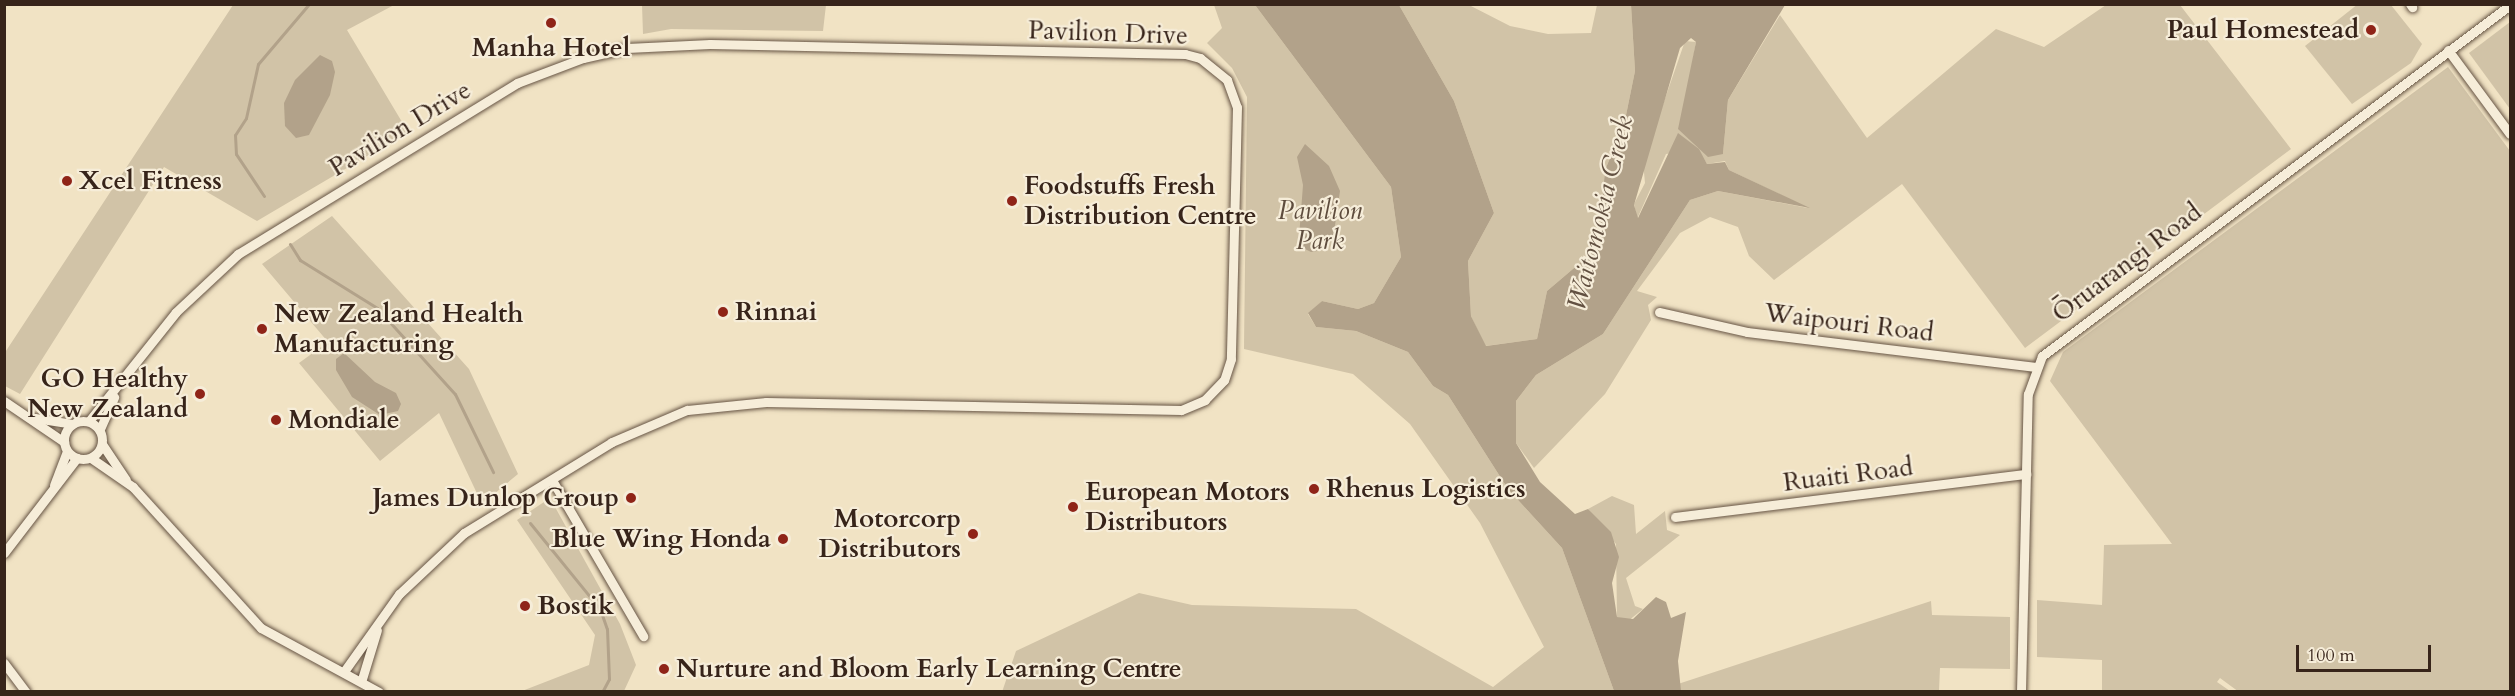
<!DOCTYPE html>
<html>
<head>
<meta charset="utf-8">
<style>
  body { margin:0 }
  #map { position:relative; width:2515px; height:696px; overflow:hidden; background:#f1e3c4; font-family:Cardo,serif }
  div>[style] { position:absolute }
  .green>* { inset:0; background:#d1c3a7 }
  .water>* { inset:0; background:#b2a28a }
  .stream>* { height:3px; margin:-1.5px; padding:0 1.5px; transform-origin:1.5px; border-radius:1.5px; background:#b2a28a }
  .roads { filter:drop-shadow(0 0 2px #665444) drop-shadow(0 0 2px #665444) }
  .minor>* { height:9px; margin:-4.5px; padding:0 4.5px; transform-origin:4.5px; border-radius:4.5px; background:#f6edd9 }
  .minor>.ring { margin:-4.5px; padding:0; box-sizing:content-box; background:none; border:9px solid #f6edd9; border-radius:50% }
  .dots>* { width:16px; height:16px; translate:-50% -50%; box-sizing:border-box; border:3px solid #f6edd9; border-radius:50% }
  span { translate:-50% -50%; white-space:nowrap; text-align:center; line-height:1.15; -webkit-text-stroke:4.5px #f6edd9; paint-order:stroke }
  .poi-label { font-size:26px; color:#37241a; font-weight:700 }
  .right { translate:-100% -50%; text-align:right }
  .left { translate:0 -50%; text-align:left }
  .street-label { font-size:26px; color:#37241a }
  .park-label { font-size:26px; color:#5e4c3d; font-style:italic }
  .water-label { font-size:27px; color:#625041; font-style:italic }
  .frame { position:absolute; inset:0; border:6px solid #37241a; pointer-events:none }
  .scale { position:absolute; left:2296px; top:645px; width:135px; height:27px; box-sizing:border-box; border:3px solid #37241a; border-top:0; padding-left:8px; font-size:18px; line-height:21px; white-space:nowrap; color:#37241a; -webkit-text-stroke:4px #f6edd9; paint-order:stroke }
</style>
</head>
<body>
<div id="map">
  <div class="green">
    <i style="clip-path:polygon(2358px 4px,2391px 5px,2422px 44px,2411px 63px,2352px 104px,2305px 46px)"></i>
    <i style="clip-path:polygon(233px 5px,394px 5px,347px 30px,408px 132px,257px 221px,164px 167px,20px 394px,5px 386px,4px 354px)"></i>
    <i style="clip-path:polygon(642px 5px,642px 4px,826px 5px,823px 31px,671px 29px,643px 34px)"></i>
    <i style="clip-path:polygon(1214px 5px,1255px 5px,1391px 187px,1401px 257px,1374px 303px,1358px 309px,1322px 301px,1308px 314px,1316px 327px,1356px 331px,1408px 352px,1433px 386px,1448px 395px,1508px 489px,1562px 548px,1614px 691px,1002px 692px,1016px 651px,1139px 593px,1192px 605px,1356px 609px,1493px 687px,1544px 647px,1480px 523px,1410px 424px,1353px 374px,1244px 349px,1247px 97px,1232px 68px,1207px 43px,1222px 28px)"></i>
    <i style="clip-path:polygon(1399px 5px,1469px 5px,1510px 26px,1548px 34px,1591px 33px,1597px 5px,1631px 5px,1635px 71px,1624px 125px,1605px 170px,1600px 226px,1587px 257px,1547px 291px,1537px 339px,1485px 346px,1471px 316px,1468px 261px,1494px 213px,1454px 101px)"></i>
    <i style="clip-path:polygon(2106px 5px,2180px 5px,2291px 149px,2025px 348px,1902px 184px,1774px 280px,1749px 256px,1738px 227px,1710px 217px,1680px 233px,1637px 291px,1657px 297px,1648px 305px,1651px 320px,1605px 394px,1534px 468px,1516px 443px,1516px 401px,1536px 375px,1603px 334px,1690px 200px,1718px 191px,1808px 208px,1729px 170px,1725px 161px,1707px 164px,1698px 149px,1666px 154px,1637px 219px,1634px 204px,1645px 183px,1643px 162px,1685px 41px,1696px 42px,1688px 88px,1698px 142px,1703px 151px,1723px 154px,1728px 100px,1780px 15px,1867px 138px,1996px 29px,2044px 47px)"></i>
    <i style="clip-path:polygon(2510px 22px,2510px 109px,2469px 53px)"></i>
    <i style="clip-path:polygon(2448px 67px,2510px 151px,2510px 691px,2239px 692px,2220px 678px,2217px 682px,2230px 691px,2102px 691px,2102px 660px,2037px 657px,2037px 600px,2102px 605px,2104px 545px,2172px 544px,2050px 381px,2063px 352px)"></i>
    <i style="clip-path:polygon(332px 216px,469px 369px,518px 474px,482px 504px,439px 413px,380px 461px,299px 363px,328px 342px,262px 264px)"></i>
    <i style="clip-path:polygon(1612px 496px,1634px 505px,1636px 534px,1665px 511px,1667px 530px,1680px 535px,1626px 578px,1635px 606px,1643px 609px,1628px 621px,1617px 617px,1616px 544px,1588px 509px)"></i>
    <i style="clip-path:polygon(550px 498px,620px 624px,636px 665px,624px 691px,522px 691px,589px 665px,595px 635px,517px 520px)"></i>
    <i style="clip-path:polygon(1931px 601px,1932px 615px,2010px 617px,2010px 669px,1940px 668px,1939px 691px,1681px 692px,1678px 684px)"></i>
  </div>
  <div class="water">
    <i style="clip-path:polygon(1255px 5px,1399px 5px,1454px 101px,1494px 213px,1468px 261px,1471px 316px,1486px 346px,1537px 339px,1547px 291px,1587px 257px,1600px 226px,1605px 170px,1624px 125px,1635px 71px,1631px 5px,1785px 5px,1728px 100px,1723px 154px,1708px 157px,1678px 129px,1696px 42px,1691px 38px,1680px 48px,1634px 205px,1638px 218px,1678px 133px,1699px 149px,1707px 164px,1725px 162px,1729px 170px,1810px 208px,1718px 191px,1690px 200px,1603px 334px,1536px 375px,1516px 401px,1516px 443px,1540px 482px,1575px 514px,1588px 509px,1611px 532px,1619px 557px,1612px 583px,1617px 617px,1633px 619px,1656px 597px,1666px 602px,1671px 618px,1686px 612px,1678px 661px,1681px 691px,1614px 691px,1562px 548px,1508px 489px,1448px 395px,1433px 386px,1408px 352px,1356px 331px,1316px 327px,1308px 313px,1322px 301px,1358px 309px,1374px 303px,1401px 257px,1391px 187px)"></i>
    <i style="clip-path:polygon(320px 55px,332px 61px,335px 72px,330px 95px,309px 135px,296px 138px,285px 126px,284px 103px,295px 80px)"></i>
    <i style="clip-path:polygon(1305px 144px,1329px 166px,1340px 191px,1333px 239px,1323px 250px,1311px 252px,1301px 247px,1299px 237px,1303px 185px,1297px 157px)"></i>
    <i style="clip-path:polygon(344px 353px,375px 382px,396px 393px,401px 404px,398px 411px,380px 415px,352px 397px,336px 370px,336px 359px)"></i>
  </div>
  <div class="stream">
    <i style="left:264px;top:196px;width:50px;rotate:-123.7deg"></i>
    <i style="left:236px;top:154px;width:19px;rotate:-93deg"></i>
    <i style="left:235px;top:135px;width:20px;rotate:-57deg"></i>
    <i style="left:246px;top:118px;width:55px;rotate:-77.5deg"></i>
    <i style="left:258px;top:64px;width:79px;rotate:-49.6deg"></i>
    <i style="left:290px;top:244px;width:19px;rotate:58deg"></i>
    <i style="left:300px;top:260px;width:91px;rotate:31.9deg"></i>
    <i style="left:377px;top:308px;width:116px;rotate:47.8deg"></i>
    <i style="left:455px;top:394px;width:87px;rotate:64deg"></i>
    <i style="left:530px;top:523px;width:111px;rotate:50.9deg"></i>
    <i style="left:600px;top:609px;width:21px;rotate:71deg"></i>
    <i style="left:607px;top:629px;width:50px;rotate:87.7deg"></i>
    <i style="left:609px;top:679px;width:15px;rotate:118deg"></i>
  </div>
  <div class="roads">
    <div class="minor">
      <i style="left:2410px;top:4px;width:4px;rotate:56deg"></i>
      <i style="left:2448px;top:50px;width:104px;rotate:53.6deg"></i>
      <i style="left:1659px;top:312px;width:90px;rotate:12.8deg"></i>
      <i style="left:1747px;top:332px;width:291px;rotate:6.9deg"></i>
      <i style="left:4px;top:401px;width:73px;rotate:34.3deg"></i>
      <i style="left:35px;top:418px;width:36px;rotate:9deg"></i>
      <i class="ring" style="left:64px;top:421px;width:29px;height:29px"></i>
      <i style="left:89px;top:421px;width:139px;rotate:-51.4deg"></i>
      <i style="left:176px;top:312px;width:85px;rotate:-43.1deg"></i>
      <i style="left:238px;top:254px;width:327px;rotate:-31.5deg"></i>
      <i style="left:517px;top:83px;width:71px;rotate:-20.7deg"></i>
      <i style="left:583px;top:58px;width:45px;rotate:-12.8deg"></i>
      <i style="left:627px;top:48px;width:83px;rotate:-2.8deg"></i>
      <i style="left:710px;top:44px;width:475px;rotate:1.2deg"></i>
      <i style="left:1185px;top:54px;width:16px;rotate:15deg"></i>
      <i style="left:1200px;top:58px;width:35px;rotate:39deg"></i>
      <i style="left:1227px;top:80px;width:29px;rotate:70deg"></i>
      <i style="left:1237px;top:107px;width:252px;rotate:91.4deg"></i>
      <i style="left:1231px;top:359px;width:22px;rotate:108deg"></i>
      <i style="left:1224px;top:380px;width:28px;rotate:134deg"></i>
      <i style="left:1205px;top:400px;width:26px;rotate:157deg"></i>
      <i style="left:1181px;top:410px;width:415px;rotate:-178.9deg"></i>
      <i style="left:766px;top:402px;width:79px;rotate:174.2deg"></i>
      <i style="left:687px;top:410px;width:82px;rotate:156.9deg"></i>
      <i style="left:612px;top:442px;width:174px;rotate:148.4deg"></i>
      <i style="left:464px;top:533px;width:89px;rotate:136.8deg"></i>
      <i style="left:399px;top:594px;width:93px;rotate:125.4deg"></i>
      <i style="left:100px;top:429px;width:35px;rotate:-66deg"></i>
      <i style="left:102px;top:444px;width:43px;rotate:56.3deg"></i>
      <i style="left:91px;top:458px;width:51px;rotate:34.6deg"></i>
      <i style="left:133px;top:487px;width:190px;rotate:47.8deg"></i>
      <i style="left:261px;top:628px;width:134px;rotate:28.5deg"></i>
      <i style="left:552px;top:480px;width:181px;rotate:59.7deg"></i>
      <i style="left:54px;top:485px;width:36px;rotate:-69deg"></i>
      <i style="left:1675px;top:517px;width:354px;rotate:-7deg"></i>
      <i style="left:4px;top:553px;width:120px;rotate:-52.5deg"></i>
      <i style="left:4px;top:663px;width:36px;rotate:53deg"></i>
      <i style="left:362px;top:679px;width:51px;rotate:-73deg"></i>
      <i style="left:2021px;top:692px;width:298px;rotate:-88.7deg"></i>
      <i style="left:2028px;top:394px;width:40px;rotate:-69.8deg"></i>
      <i style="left:2042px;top:356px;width:585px;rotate:-36.87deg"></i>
    </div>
  </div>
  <div class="dots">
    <i style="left:551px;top:23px;background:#8f2418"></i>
    <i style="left:2371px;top:30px;background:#8f2418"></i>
    <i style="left:67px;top:181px;background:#8f2418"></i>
    <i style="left:1012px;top:201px;background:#8f2418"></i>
    <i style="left:723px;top:312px;background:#8f2418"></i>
    <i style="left:262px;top:329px;background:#8f2418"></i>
    <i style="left:200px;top:394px;background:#8f2418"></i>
    <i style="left:276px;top:420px;background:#8f2418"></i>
    <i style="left:1314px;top:489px;background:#8f2418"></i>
    <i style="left:631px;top:498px;background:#8f2418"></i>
    <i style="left:1073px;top:507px;background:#8f2418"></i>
    <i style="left:973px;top:534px;background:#8f2418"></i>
    <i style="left:783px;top:539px;background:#8f2418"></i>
    <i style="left:525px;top:606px;background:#8f2418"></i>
    <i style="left:664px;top:669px;background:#8f2418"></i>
  </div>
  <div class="poi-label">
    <span class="right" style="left:2359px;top:30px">Paul Homestead</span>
    <span style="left:551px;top:48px">Manha Hotel</span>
    <span class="left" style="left:79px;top:181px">Xcel Fitness</span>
    <span class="left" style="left:1024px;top:201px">Foodstuffs Fresh<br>Distribution Centre</span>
    <span class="left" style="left:735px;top:312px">Rinnai</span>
    <span class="left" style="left:274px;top:329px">New Zealand Health<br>Manufacturing</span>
    <span class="right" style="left:188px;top:394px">GO Healthy<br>New Zealand</span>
    <span class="left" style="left:288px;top:420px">Mondiale</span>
    <span class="left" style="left:1326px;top:489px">Rhenus Logistics</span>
    <span class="left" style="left:1085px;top:507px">European Motors<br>Distributors</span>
    <span class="right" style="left:619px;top:498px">James Dunlop Group</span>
    <span class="right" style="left:961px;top:534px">Motorcorp<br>Distributors</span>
    <span class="right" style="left:771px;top:539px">Blue Wing Honda</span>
    <span class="left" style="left:537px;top:606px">Bostik</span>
    <span class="left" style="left:676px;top:669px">Nurture and Bloom Early Learning Centre</span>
  </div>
  <div class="street-label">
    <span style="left:1108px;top:33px;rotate:2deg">Pavilion Drive</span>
    <span style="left:400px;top:129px;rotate:-31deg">Pavilion Drive</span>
    <span style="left:2127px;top:263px;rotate:-37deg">Ōruarangi Road</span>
    <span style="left:1849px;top:323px;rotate:7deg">Waipouri Road</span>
    <span style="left:1848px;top:475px;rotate:-7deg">Ruaiti Road</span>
  </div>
  <div class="park-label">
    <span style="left:1320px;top:226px">Pavilion<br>Park</span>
  </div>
  <div class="water-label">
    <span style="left:1600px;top:213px;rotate:-76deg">Waitomokia Creek</span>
  </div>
  <div class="frame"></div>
  <div class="scale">100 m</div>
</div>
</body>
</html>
